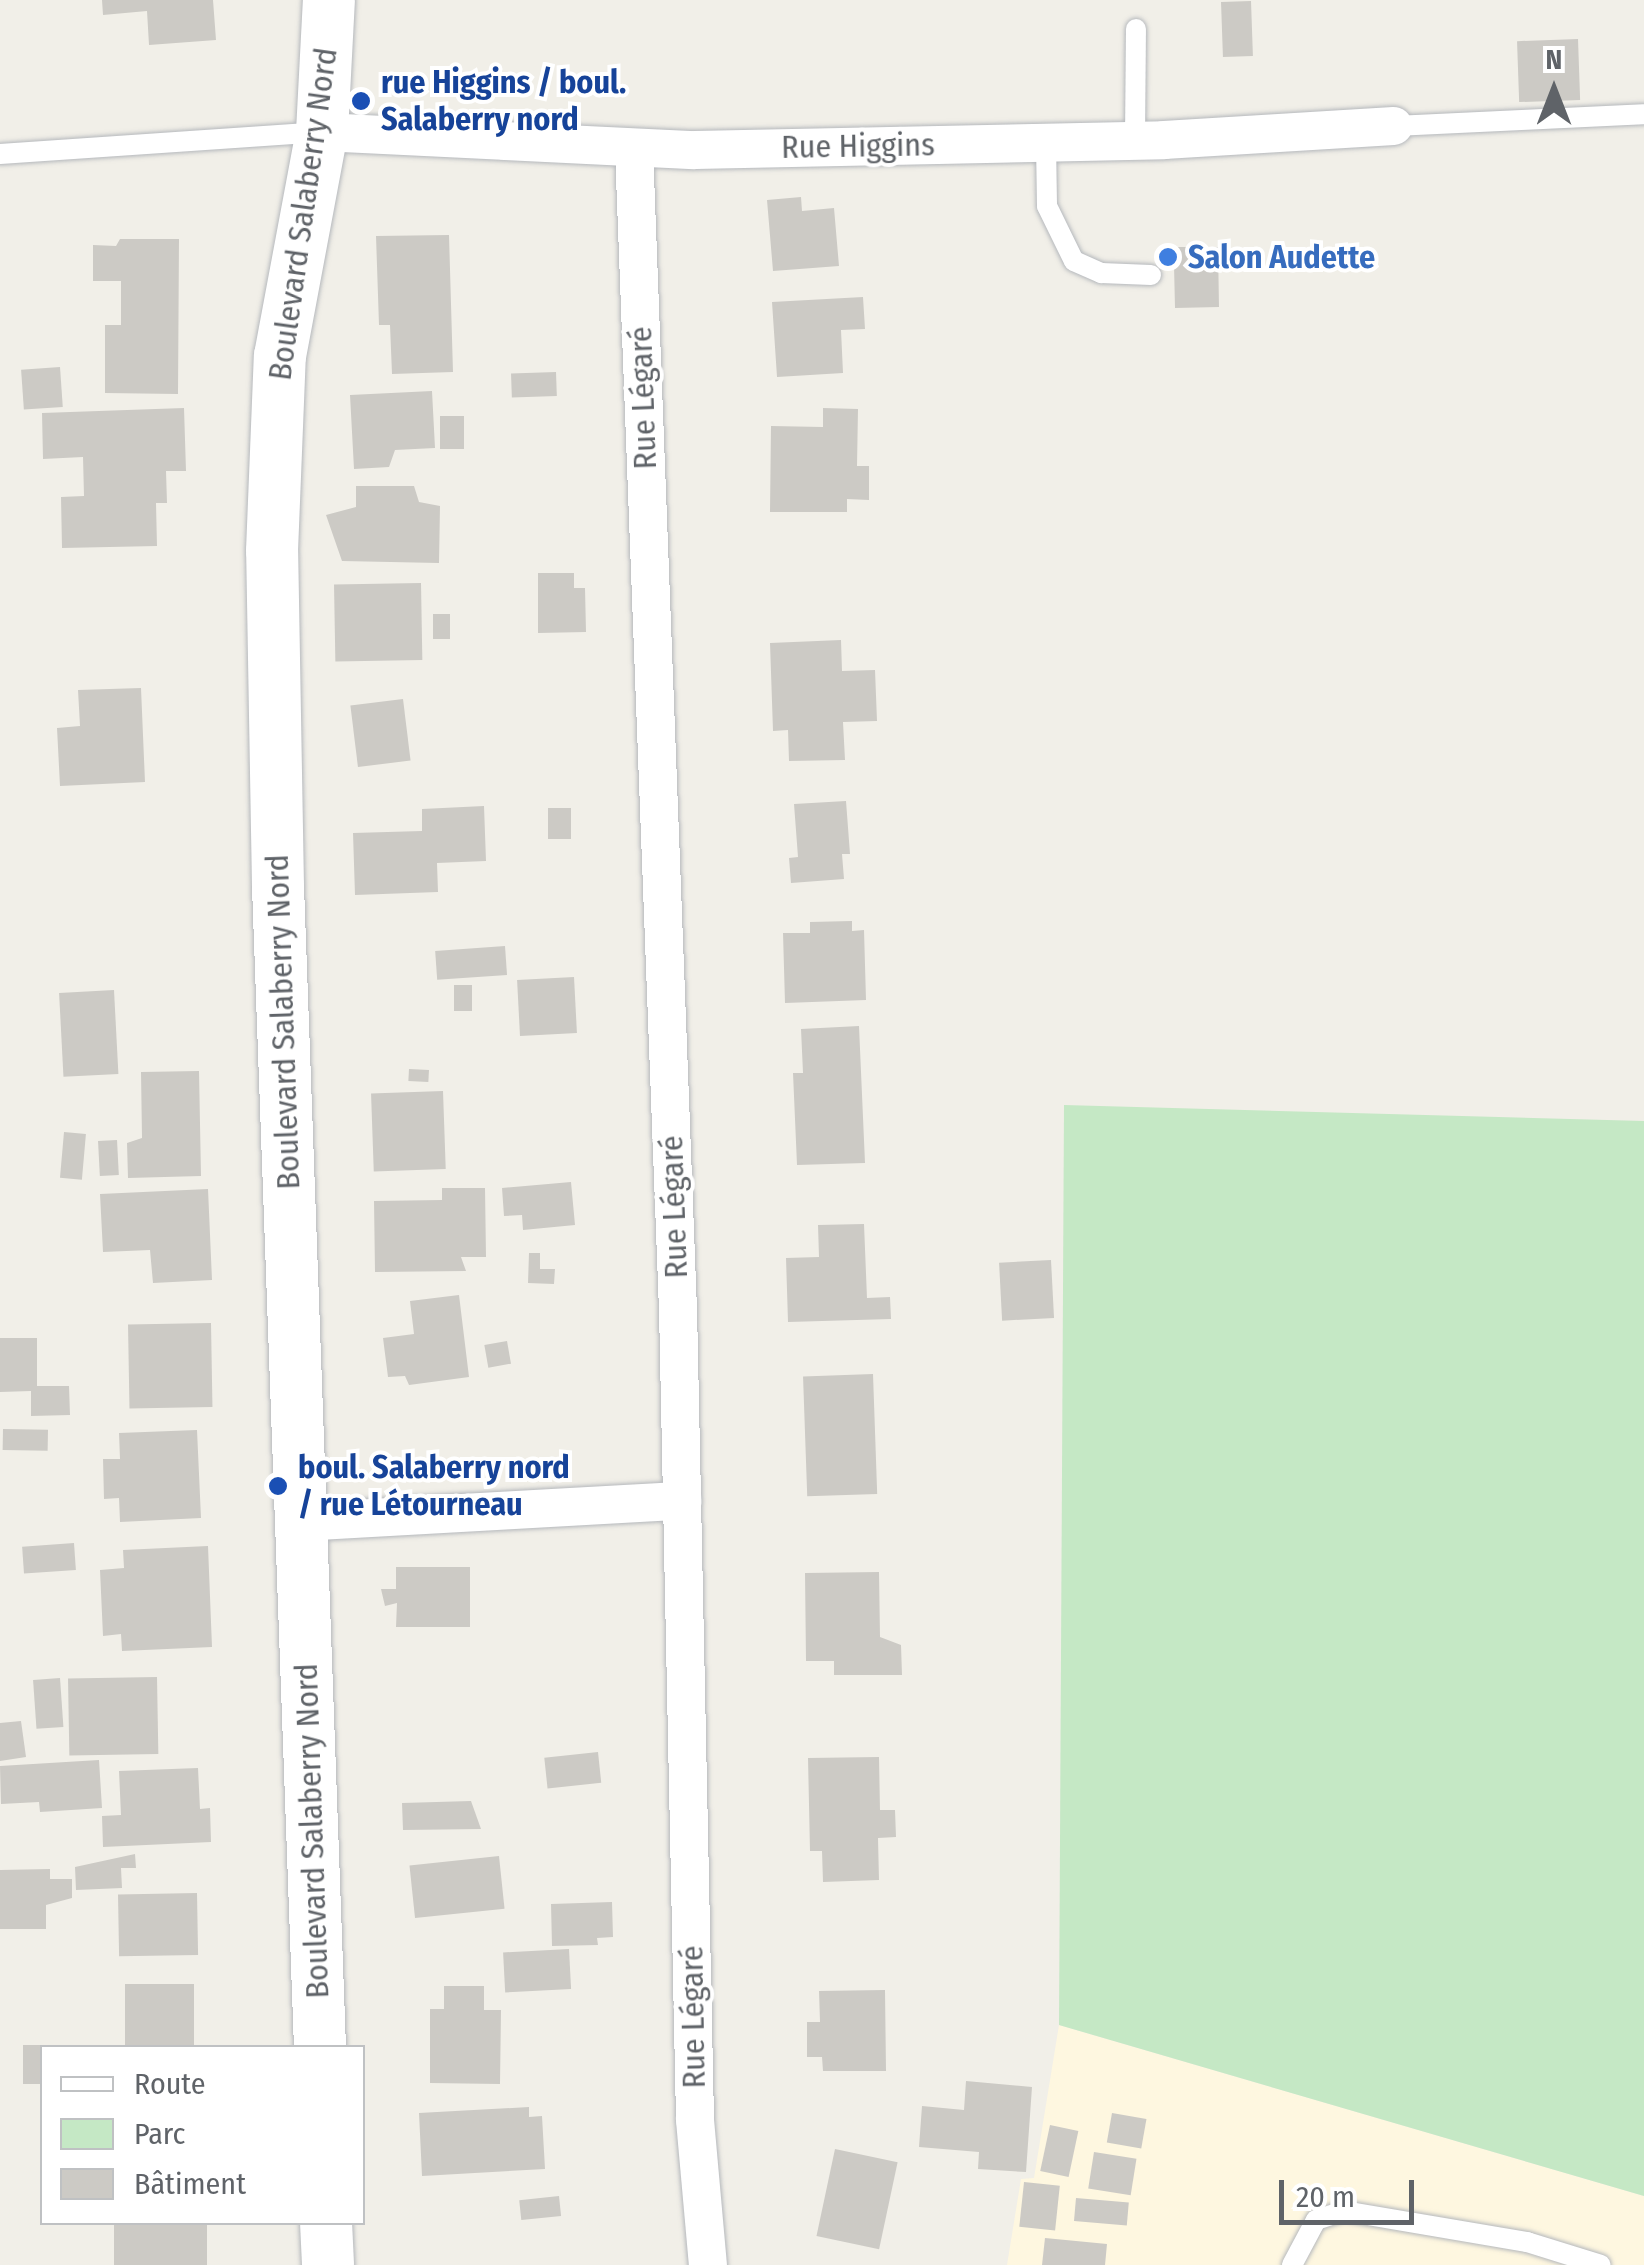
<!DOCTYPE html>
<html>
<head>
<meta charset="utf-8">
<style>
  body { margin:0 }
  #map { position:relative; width:1644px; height:2265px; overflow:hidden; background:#f1efe8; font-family:"Fira Sans Condensed",sans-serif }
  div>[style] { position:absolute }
  .commercial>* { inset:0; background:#fef7e0 }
  .green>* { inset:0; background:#c5e8c5 }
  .building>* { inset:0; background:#cccac5; transform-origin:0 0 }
  .roads { filter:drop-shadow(0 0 2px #b5b8bc) drop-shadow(0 0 2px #b5b8bc) }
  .lane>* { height:20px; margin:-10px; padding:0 10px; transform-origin:10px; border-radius:10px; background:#fff }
  .street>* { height:38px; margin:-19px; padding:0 19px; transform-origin:19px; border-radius:19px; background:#fff }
  .secondary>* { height:52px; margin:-26px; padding:0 26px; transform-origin:26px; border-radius:26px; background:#fff }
  .dots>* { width:28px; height:28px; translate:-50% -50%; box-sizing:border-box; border:5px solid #fff; border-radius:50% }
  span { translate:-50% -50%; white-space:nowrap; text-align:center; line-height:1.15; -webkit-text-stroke:8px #fff; paint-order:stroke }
  .transit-label { font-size:32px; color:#164399; font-weight:700 }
  .left { translate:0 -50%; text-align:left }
  .street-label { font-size:32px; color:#5f6368 }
  .shop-label { font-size:32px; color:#366cbe; font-weight:700 }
  .legend { position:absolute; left:40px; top:2045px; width:325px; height:180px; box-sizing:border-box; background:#fff; border:2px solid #bfc1c3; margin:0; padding:12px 18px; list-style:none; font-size:30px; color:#5f6368 }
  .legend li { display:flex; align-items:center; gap:20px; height:50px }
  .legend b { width:50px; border:2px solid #bfc1c3 }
  .north { position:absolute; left:1504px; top:40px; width:100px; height:100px; -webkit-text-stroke:8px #fff; paint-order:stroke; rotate:0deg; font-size:28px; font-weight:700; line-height:40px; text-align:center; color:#5f6368 }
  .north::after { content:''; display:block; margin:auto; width:35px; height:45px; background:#5f6368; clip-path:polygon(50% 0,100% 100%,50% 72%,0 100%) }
  .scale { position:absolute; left:1279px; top:2180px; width:135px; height:45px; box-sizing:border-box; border:5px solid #5f6368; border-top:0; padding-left:12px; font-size:30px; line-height:35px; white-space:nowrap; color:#5f6368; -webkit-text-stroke:8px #fff; paint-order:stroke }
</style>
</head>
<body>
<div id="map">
  <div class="commercial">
    <i style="clip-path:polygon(1059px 2025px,1644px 2196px,1644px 2265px,1007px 2265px,1021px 2179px,1034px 2178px)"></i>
  </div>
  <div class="green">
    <i style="clip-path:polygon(1064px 1105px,1644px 1121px,1644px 2196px,1059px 2025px)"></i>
  </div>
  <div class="building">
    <i style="clip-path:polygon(102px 0,213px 0,216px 40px,149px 45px,147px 11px,103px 15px)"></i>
    <i style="left:1251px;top:1px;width:55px;height:30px;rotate:88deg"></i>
    <i style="left:1578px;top:39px;width:61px;height:61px;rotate:88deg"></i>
    <i style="clip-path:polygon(801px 197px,802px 211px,834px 208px,839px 266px,773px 271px,767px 200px)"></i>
    <i style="clip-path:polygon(449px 235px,453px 372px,392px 374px,390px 325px,379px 325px,376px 236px)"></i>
    <i style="clip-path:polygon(120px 239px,179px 239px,178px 394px,105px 393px,105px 325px,121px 325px,121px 281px,93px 281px,93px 245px,116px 246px)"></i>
    <i style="clip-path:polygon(1158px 247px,1218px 247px,1219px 307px,1175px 308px,1174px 265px,1158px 265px)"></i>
    <i style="clip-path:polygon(863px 297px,865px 329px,841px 330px,843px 373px,777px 377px,772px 302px)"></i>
    <i style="left:60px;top:367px;width:40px;height:39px;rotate:86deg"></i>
    <i style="left:556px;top:372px;width:24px;height:45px;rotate:88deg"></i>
    <i style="clip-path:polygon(432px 391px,435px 448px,395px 450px,389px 467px,354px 469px,350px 395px)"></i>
    <i style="clip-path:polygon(184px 408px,186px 471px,166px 471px,167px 503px,156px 503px,157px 546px,62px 548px,61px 497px,84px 496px,83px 457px,43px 459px,42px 413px)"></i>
    <i style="clip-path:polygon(823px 408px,858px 409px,857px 466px,869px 466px,869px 500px,847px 499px,847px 512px,770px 512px,771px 426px,823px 427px)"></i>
    <i style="left:440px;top:416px;width:24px;height:33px"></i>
    <i style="clip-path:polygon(356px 486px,414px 486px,419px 502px,440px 506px,439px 563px,342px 561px,326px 515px,356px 507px)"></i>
    <i style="clip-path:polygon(538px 573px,574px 573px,574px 588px,585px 588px,586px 632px,538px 633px)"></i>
    <i style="left:421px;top:583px;width:77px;height:87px;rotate:89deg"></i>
    <i style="left:433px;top:614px;width:17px;height:25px"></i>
    <i style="clip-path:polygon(841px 640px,842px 671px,875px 670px,877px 721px,843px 722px,845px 760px,789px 761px,788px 730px,773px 731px,770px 643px)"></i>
    <i style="clip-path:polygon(141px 688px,145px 782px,60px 786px,57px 728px,80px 726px,78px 690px)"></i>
    <i style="left:403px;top:699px;width:62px;height:53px;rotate:83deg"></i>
    <i style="clip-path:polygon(846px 801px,850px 854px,842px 854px,844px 879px,791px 883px,789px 858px,798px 857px,794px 804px)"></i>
    <i style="clip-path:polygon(484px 806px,486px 861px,437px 863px,438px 892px,355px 895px,353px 833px,422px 831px,422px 809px)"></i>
    <i style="left:571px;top:808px;width:31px;height:23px;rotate:90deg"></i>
    <i style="clip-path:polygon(852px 921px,852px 931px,864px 930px,866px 1000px,785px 1003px,783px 933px,810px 933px,810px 922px)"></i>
    <i style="left:505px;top:946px;width:29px;height:70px;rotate:86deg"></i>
    <i style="left:574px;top:977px;width:56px;height:57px;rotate:87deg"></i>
    <i style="left:454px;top:985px;width:18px;height:26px"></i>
    <i style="left:114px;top:990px;width:84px;height:55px;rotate:87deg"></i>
    <i style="clip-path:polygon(859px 1026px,865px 1163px,797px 1165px,793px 1073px,803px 1073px,801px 1029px)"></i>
    <i style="left:409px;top:1069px;width:20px;height:12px;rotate:3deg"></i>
    <i style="clip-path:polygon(199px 1071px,201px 1176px,128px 1178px,127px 1143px,142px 1138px,141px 1072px)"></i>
    <i style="left:443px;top:1091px;width:78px;height:72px;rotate:88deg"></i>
    <i style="left:64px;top:1132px;width:22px;height:46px;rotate:5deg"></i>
    <i style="left:117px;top:1140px;width:35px;height:19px;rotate:87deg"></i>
    <i style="clip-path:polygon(571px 1182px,575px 1225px,523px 1230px,522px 1215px,504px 1216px,502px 1188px)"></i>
    <i style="clip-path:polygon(442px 1188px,485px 1188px,486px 1257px,461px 1257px,466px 1271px,375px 1272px,374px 1201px,442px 1200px)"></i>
    <i style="clip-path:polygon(208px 1189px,212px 1280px,153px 1283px,150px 1250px,103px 1252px,100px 1194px)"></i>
    <i style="clip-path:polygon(864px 1224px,867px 1298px,890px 1297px,891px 1319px,788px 1322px,786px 1258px,819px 1257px,818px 1225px)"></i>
    <i style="clip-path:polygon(529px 1253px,540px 1253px,540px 1269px,555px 1269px,554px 1284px,528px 1283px)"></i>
    <i style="left:1051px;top:1260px;width:58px;height:52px;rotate:87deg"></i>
    <i style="clip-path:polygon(459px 1295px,469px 1377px,409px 1385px,405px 1376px,388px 1377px,383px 1338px,414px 1334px,410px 1301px)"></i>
    <i style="left:211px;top:1323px;width:84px;height:83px;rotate:89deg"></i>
    <i style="clip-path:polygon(0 1338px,37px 1338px,37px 1386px,69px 1386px,70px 1415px,31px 1416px,31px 1391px,0 1392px)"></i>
    <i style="left:507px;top:1341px;width:23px;height:23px;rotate:80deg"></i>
    <i style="left:873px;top:1374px;width:120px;height:70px;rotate:88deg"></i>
    <i style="left:3px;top:1429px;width:45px;height:21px;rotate:1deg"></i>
    <i style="clip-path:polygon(197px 1430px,201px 1518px,120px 1522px,119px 1498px,104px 1499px,103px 1459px,120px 1459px,119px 1433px)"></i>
    <i style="left:74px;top:1543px;width:27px;height:52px;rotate:86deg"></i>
    <i style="clip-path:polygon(208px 1546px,212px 1647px,122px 1651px,121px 1634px,103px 1636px,100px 1570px,124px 1568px,123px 1550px)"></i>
    <i style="clip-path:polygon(396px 1567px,470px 1567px,470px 1627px,396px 1627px,397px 1603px,385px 1606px,381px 1589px,396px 1589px)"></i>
    <i style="clip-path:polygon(879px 1572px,880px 1637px,901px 1645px,902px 1675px,834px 1675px,834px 1661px,806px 1661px,805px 1573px)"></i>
    <i style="left:157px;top:1677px;width:77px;height:89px;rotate:89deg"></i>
    <i style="left:60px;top:1678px;width:49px;height:27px;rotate:86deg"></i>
    <i style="clip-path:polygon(21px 1721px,26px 1757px,0 1761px,0 1723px)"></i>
    <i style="left:598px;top:1752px;width:31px;height:54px;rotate:84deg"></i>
    <i style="clip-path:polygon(879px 1757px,880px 1810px,895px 1810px,896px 1837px,878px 1838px,879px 1880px,823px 1882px,822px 1851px,810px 1851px,808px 1758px)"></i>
    <i style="clip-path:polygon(99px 1760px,102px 1808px,40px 1812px,39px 1802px,1px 1804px,0 1766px)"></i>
    <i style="clip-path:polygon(198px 1768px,200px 1809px,210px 1808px,211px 1842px,103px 1847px,102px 1816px,121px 1815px,119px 1771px)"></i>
    <i style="clip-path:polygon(471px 1801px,481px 1829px,403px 1830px,402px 1803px)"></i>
    <i style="clip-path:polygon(135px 1854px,136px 1868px,121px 1868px,122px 1888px,76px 1890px,75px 1867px)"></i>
    <i style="left:499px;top:1856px;width:53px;height:90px;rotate:84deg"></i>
    <i style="clip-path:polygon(50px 1869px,50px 1879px,72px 1879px,72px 1898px,46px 1905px,46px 1929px,0 1929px,0 1870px)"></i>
    <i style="left:197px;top:1893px;width:62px;height:79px;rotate:89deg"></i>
    <i style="clip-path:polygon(612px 1902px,613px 1937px,597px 1938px,598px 1945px,552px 1946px,551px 1904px)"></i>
    <i style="left:569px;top:1949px;width:40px;height:66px;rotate:87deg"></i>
    <i style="left:125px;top:1984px;width:69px;height:64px"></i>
    <i style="clip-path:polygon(444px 1986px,484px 1986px,484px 2010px,501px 2010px,500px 2084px,430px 2083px,430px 2009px,444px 2009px)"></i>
    <i style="clip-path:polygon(885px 1990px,886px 2071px,823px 2071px,822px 2057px,807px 2057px,807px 2022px,820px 2022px,819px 1991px)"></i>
    <i style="left:23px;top:2045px;width:19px;height:39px"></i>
    <i style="clip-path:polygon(966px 2081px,1032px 2087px,1026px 2172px,978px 2169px,979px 2152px,919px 2147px,922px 2106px,964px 2110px)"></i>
    <i style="clip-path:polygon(529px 2107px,529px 2117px,542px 2116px,545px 2169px,422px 2176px,419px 2113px)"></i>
    <i style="left:1112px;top:2113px;width:35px;height:30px;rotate:10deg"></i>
    <i style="left:1050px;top:2125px;width:29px;height:47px;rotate:12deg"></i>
    <i style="left:835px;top:2149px;width:64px;height:89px;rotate:12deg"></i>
    <i style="left:1094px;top:2152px;width:43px;height:37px;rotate:9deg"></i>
    <i style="left:1024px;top:2182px;width:36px;height:45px;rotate:6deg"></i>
    <i style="left:559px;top:2196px;width:20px;height:40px;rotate:84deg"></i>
    <i style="left:1076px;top:2198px;width:53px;height:23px;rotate:5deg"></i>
    <i style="left:114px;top:2222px;width:93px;height:43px"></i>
    <i style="clip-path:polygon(1045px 2238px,1107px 2244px,1105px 2265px,1042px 2265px)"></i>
  </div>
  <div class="roads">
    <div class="lane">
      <i style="left:1394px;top:126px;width:250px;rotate:-2.7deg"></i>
      <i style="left:1135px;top:140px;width:111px;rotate:-89.5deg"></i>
      <i style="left:1046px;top:142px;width:64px;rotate:89.1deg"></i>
      <i style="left:1047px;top:206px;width:61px;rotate:63.9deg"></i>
      <i style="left:1074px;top:261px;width:30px;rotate:24deg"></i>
      <i style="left:1101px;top:273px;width:50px;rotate:2.3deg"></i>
      <i style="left:0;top:154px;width:323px;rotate:-3.9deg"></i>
      <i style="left:1292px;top:2265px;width:51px;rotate:-61.9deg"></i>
      <i style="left:1316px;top:2220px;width:29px;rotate:-18deg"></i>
      <i style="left:1344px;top:2211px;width:186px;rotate:9.6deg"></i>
      <i style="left:1527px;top:2242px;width:77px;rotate:17.3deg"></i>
    </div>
    <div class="street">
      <i style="left:322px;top:132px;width:373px;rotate:2.8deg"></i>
      <i style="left:695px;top:150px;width:469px;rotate:-1.2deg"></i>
      <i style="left:1164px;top:140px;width:230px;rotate:-3.5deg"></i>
      <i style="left:634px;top:149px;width:1160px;rotate:87.83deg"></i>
      <i style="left:678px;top:1308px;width:812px;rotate:88.8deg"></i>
      <i style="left:695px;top:2120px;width:146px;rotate:84.9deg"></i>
      <i style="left:301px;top:1522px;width:382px;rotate:-3.2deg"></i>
    </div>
    <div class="secondary">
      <i style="left:320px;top:2048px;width:1162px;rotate:-92.07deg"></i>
      <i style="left:278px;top:887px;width:336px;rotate:-91deg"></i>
      <i style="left:272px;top:551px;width:195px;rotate:-87.7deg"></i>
      <i style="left:280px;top:356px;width:228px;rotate:-79.4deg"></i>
      <i style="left:322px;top:132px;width:132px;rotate:-87deg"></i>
      <i style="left:326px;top:2222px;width:43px;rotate:87.3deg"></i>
    </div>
  </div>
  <div class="dots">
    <i style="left:361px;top:101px;background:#1a4fb4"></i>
    <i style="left:1168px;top:257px;background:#3f7fe0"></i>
    <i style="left:278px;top:1486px;background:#1a4fb4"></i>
  </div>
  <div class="transit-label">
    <span class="left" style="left:381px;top:101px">rue Higgins / boul.<br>Salaberry nord</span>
    <span class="left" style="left:298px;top:1486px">boul. Salaberry nord<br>/ rue Létourneau</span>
  </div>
  <div class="street-label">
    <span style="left:858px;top:146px;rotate:-1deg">Rue Higgins</span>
    <span style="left:303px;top:214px;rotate:-82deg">Boulevard Salaberry Nord</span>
    <span style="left:643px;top:398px;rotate:-92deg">Rue Légaré</span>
    <span style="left:283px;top:1022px;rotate:-92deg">Boulevard Salaberry Nord</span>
    <span style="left:674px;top:1207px;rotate:-92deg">Rue Légaré</span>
    <span style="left:312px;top:1831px;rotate:-92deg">Boulevard Salaberry Nord</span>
    <span style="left:693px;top:2017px;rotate:-91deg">Rue Légaré</span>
  </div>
  <div class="shop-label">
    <span class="left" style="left:1188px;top:257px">Salon Audette</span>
  </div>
  <ul class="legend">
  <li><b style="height:12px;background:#fff"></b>Route</li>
  <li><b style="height:28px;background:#c5e8c5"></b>Parc</li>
  <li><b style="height:28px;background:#cccac5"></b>Bâtiment</li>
  </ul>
  <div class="north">N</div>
  <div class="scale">20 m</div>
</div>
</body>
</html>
